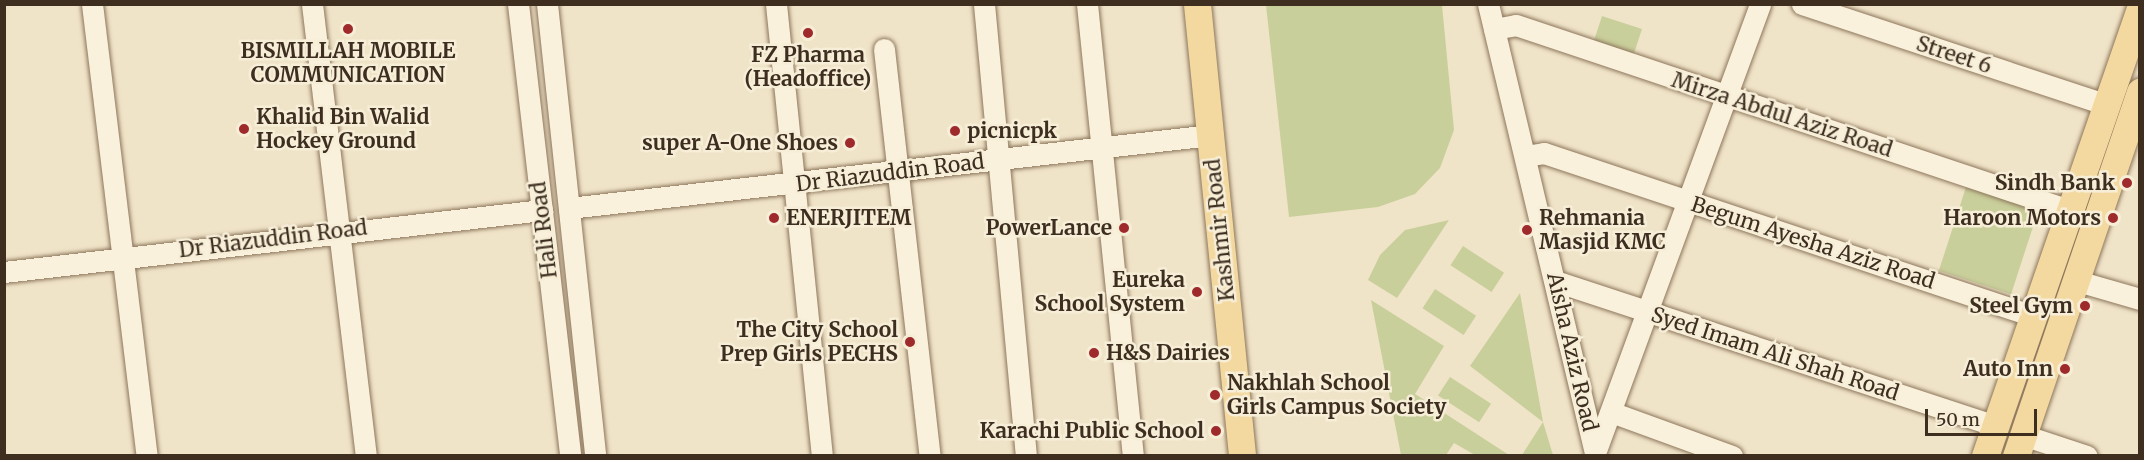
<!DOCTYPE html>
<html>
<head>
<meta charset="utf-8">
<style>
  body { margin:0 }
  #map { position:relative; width:2144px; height:460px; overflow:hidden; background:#f0e4c8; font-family:Merriweather,serif }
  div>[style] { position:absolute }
  .green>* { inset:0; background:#c9cf9b; transform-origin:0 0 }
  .roads { filter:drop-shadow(0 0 2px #8d765c) drop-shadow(0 0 2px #8d765c) }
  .minor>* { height:21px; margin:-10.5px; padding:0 10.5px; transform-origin:10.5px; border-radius:10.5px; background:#faf1dc }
  .major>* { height:27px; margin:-13.5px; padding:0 13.5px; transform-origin:13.5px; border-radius:13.5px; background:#f3d9a0 }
  .dots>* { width:16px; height:16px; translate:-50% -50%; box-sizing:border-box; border:3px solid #f7eed8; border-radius:50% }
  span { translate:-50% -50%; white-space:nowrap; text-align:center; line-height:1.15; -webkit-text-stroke:5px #f7eed8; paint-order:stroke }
  .poi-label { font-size:21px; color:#3d2e20; font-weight:700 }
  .left { translate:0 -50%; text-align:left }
  .right { translate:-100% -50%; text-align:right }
  .street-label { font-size:21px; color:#3d2e20 }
  .frame { position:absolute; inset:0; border:6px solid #3d2e20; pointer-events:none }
  .scale { position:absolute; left:1925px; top:409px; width:112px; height:27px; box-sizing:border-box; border:3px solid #3d2e20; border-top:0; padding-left:8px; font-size:18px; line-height:21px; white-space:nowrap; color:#3d2e20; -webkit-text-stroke:4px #f7eed8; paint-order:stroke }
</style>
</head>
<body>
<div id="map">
  <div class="green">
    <i style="clip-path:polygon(1266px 5px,1442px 5px,1454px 130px,1440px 168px,1415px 194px,1378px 207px,1289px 217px)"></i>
    <i style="left:1602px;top:16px;width:42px;height:27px;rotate:18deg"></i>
    <i style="left:1966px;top:187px;width:76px;height:88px;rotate:18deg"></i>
    <i style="clip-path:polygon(1449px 220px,1397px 298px,1368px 280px,1380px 255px,1405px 230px)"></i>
    <i style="left:1463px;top:246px;width:49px;height:23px;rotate:33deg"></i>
    <i style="left:1435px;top:289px;width:49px;height:23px;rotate:33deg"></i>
    <i style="clip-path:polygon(1520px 293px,1543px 422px,1553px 455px,1522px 455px,1543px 422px,1470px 366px)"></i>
    <i style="clip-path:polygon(1371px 300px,1444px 346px,1415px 394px,1509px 455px,1475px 455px,1454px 443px,1446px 455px,1401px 455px)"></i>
    <i style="left:1450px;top:377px;width:49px;height:22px;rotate:33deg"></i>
  </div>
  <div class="roads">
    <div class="minor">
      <i style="left:92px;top:4px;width:455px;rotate:83.1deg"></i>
      <i style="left:312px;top:4px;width:455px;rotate:83.2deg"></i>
      <i style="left:518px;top:4px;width:455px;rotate:83.4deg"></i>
      <i style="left:547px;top:4px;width:455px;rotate:83.9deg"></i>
      <i style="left:776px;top:4px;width:454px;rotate:84.2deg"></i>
      <i style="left:984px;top:4px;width:454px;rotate:84.7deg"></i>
      <i style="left:1087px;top:4px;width:454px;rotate:84.2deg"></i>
      <i style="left:1488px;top:4px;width:462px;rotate:76.6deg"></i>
      <i style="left:1802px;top:4px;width:321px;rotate:18.3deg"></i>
      <i style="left:1494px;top:29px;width:22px;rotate:-10deg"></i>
      <i style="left:1516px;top:25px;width:583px;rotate:18.5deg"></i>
      <i style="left:884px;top:49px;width:410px;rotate:83.6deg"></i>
      <i style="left:1525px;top:156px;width:19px;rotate:-9deg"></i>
      <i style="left:1544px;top:153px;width:515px;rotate:18.43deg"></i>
      <i style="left:569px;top:208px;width:646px;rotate:-6.49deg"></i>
      <i style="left:4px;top:272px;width:542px;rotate:-6.57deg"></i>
      <i style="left:2074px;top:280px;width:69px;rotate:16.1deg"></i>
      <i style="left:1555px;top:281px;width:463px;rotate:18.2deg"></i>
      <i style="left:1611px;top:412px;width:129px;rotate:20deg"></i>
      <i style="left:2023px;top:435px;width:67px;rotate:18.2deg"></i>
      <i style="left:1595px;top:453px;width:478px;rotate:-69.8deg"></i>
    </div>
    <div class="major">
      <i style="left:1197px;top:4px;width:454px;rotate:84.3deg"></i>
      <i style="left:1985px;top:456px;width:473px;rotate:-70.9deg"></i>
      <i style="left:2016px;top:456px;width:385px;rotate:-71.2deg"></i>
    </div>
  </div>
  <div class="dots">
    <i style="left:348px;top:29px;background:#9e2a2b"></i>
    <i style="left:808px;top:33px;background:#9e2a2b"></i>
    <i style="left:244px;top:129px;background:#9e2a2b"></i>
    <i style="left:955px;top:131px;background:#9e2a2b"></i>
    <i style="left:850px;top:143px;background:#9e2a2b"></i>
    <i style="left:2127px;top:183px;background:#9e2a2b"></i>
    <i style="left:774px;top:218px;background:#9e2a2b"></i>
    <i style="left:2113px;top:218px;background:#9e2a2b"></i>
    <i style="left:1124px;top:228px;background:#9e2a2b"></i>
    <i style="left:1527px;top:230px;background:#9e2a2b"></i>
    <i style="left:1197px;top:292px;background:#9e2a2b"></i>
    <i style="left:2085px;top:306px;background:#9e2a2b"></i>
    <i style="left:910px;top:342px;background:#9e2a2b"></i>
    <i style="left:1094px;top:353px;background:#9e2a2b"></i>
    <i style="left:2065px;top:369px;background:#9e2a2b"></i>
    <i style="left:1215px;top:395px;background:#9e2a2b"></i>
    <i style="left:1216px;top:431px;background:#9e2a2b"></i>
  </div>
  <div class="poi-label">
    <span style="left:348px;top:63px">BISMILLAH MOBILE<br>COMMUNICATION</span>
    <span style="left:808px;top:67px">FZ Pharma<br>(Headoffice)</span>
    <span class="left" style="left:256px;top:129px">Khalid Bin Walid<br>Hockey Ground</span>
    <span class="left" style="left:967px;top:131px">picnicpk</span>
    <span class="right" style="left:838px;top:143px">super A-One Shoes</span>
    <span class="right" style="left:2115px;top:183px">Sindh Bank</span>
    <span class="left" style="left:786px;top:218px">ENERJITEM</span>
    <span class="left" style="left:1539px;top:230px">Rehmania<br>Masjid KMC</span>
    <span class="right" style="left:2101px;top:218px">Haroon Motors</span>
    <span class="right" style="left:1112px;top:228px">PowerLance</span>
    <span class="right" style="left:1185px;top:292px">Eureka<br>School System</span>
    <span class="right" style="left:2073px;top:306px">Steel Gym</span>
    <span class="right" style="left:898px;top:342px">The City School<br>Prep Girls PECHS</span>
    <span class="left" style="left:1106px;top:353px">H&amp;S Dairies</span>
    <span class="right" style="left:2053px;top:369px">Auto Inn</span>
    <span class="left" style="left:1227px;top:395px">Nakhlah School<br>Girls Campus Society</span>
    <span class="right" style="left:1204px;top:431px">Karachi Public School</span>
  </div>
  <div class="street-label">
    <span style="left:1954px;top:55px;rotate:18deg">Street 6</span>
    <span style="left:1782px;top:115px;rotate:18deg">Mirza Abdul Aziz Road</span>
    <span style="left:890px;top:173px;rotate:-7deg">Dr Riazuddin Road</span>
    <span style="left:544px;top:230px;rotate:-97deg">Hali Road</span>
    <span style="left:1220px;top:230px;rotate:-96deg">Kashmir Road</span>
    <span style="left:273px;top:239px;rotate:-7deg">Dr Riazuddin Road</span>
    <span style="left:1813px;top:243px;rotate:18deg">Begum Ayesha Aziz Road</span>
    <span style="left:1572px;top:352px;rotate:77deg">Aisha Aziz Road</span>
    <span style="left:1775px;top:354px;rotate:18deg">Syed Imam Ali Shah Road</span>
  </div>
  <div class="frame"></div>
  <div class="scale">50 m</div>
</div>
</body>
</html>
